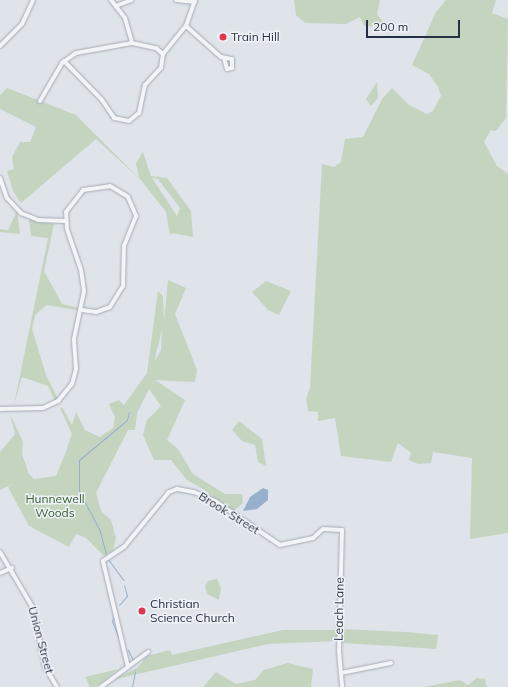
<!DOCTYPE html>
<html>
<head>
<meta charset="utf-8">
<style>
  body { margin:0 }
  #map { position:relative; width:508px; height:687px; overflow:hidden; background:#dfe3ea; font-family:Mulish,sans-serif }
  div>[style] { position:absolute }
  .green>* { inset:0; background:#c4d4bf }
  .water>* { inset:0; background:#96b0cd }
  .stream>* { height:1px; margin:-0.5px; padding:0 0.5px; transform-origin:0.5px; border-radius:0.5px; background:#96b0cd }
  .roads { filter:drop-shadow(0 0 1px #a4aab5) drop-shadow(0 0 1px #a4aab5) }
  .minor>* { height:4px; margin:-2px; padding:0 2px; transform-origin:2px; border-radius:2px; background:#f2f4f8 }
  .dots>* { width:11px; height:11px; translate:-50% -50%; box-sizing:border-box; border:2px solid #eff2f7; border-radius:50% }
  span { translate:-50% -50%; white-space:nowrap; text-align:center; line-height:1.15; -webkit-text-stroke:3px #eff2f7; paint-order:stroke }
  .poi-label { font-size:12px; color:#263043 }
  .left { translate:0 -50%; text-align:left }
  .park-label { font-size:12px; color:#396032 }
  .street-label { font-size:12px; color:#263043 }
  .scale { position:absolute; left:366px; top:20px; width:94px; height:18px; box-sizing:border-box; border:2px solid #263043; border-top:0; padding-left:5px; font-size:12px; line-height:14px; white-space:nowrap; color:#263043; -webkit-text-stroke:3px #eff2f7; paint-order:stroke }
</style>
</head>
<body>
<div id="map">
  <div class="green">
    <i style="clip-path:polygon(294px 0,380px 0,377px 14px,385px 24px,381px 27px,364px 26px,360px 17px,346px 24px,305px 23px,296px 15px)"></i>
    <i style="clip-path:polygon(446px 0,496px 0,492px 13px,508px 19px,506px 118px,496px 131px,491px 130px,484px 142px,497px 166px,508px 174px,508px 533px,470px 539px,472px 458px,433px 452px,431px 463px,418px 464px,409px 460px,411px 453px,398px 443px,391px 462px,341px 456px,335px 418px,318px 421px,318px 412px,308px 411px,306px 399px,310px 388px,322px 164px,334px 167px,341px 162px,345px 139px,363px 137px,382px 99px,392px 88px,409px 105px,427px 114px,433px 111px,441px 96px,438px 87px,429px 74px,412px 65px,436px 12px)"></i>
    <i style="clip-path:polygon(377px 82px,378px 98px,371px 106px,366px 99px)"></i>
    <i style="clip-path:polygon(evenodd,7px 88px,76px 115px,139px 178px,136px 163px,143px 152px,151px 176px,167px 178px,191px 211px,193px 237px,172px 233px,170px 235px,166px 212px,141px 180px,96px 139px,21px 203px,13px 191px,7px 171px,14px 169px,12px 157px,20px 142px,30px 142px,36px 127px,0 109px,0 95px,7px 88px,152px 178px,158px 179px,180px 208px,177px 216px,152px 178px)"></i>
    <i style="clip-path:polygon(17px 211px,20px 234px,0 232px,0 229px,8px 230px)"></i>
    <i style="clip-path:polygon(29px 219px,54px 224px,44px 271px,62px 304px,83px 309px,82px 311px,47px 305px,35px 315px,32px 329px,46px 375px,58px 399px,55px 401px,48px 386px,22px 377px,14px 405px,48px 238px,31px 236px)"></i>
    <i style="clip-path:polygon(evenodd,168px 280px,186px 288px,175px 314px,197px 370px,195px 382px,155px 380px,185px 400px,167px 440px,178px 449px,193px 474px,225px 494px,242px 494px,243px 503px,231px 513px,205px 490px,187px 480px,171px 460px,154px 460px,143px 435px,147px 420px,161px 406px,149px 389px,137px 413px,135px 430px,128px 430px,96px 493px,101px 511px,111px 520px,116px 538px,113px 550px,104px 556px,86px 538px,76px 534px,69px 547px,29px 526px,8px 487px,15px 483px,0 490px,0 452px,15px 434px,10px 414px,23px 442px,22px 454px,29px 474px,34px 479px,56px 476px,65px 454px,72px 434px,60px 408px,62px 407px,72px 425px,76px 412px,85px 430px,100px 437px,113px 428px,115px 417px,109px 404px,119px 400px,124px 405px,147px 373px,158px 291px,163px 296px,164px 321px,168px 280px,162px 331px,161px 350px,155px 361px,156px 353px,162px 331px)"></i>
    <i style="clip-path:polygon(266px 281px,291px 291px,279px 315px,268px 310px,252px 292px)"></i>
    <i style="clip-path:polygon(239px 421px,262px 439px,266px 466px,258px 462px,255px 445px,242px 441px,232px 430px)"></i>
    <i style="clip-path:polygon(217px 579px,221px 588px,219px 600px,207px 594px,205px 586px,208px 581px)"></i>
    <i style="clip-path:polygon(341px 629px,406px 632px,438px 635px,436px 649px,393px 646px,342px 643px)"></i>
    <i style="clip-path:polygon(283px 630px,337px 630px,337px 641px,268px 644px,112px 680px,137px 668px,147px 656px,170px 650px,172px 655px)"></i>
    <i style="clip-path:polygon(126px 663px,96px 687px,90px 687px,85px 677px,118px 669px)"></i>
    <i style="clip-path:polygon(288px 663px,313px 669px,311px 687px,203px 687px,216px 672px,236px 684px,255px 680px,264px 670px)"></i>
    <i style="clip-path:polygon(477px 678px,485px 679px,487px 687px,424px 687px,460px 680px,468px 685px)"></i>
  </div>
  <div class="water">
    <i style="clip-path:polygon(263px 488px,268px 490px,268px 500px,257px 509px,243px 511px,250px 497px)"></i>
  </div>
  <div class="stream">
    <i style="left:106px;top:554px;width:24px;rotate:-105deg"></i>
    <i style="left:100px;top:531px;width:45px;rotate:-117.7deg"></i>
    <i style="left:79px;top:491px;width:31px;rotate:-90deg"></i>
    <i style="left:79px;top:460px;width:62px;rotate:-39.8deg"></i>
    <i style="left:127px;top:420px;width:8px;rotate:-76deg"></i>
    <i style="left:108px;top:559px;width:26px;rotate:54deg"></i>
    <i style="left:119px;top:605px;width:12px;rotate:-48deg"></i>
    <i style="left:127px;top:596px;width:11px;rotate:-105deg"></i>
    <i style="left:114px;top:615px;width:6px;rotate:108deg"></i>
    <i style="left:112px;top:621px;width:18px;rotate:68deg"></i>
    <i style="left:128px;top:650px;width:11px;rotate:63deg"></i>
    <i style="left:132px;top:687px;width:16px;rotate:-79deg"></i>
  </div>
  <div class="roads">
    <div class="minor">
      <i style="left:111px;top:0;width:23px;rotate:52deg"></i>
      <i style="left:125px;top:18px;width:26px;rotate:74deg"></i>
      <i style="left:176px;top:0;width:19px;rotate:6deg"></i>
      <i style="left:116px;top:6px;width:17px;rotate:-21deg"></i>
      <i style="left:186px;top:26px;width:47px;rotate:41.5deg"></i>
      <i style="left:221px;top:57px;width:11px;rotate:10deg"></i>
      <i style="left:232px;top:59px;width:9px;rotate:90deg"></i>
      <i style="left:232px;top:68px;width:5px;rotate:169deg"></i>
      <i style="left:227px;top:69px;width:11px;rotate:-105deg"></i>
      <i style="left:0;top:46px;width:31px;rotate:-45deg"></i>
      <i style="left:22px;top:24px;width:26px;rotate:-65deg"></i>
      <i style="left:64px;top:61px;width:54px;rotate:45.7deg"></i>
      <i style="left:102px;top:100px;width:22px;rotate:56deg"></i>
      <i style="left:114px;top:118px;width:15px;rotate:11deg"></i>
      <i style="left:129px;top:121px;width:13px;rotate:-39deg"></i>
      <i style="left:139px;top:113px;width:29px;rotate:-78deg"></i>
      <i style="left:145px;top:85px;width:23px;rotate:-47deg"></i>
      <i style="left:161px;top:68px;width:14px;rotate:-82deg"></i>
      <i style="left:163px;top:54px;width:36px;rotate:-51deg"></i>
      <i style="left:186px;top:26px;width:28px;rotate:-71deg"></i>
      <i style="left:40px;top:101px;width:44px;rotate:-59.9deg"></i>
      <i style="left:62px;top:63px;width:17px;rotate:-36deg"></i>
      <i style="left:76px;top:53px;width:57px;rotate:-10.1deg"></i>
      <i style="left:132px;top:43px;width:25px;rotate:12deg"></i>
      <i style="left:156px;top:48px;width:9px;rotate:41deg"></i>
      <i style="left:0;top:178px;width:21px;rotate:71deg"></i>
      <i style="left:7px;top:198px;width:21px;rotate:47deg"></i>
      <i style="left:21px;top:213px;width:18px;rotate:22deg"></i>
      <i style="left:38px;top:220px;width:27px;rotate:2deg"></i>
      <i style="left:0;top:409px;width:43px;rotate:-1.3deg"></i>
      <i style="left:43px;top:408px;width:17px;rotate:-25deg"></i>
      <i style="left:58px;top:401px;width:22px;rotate:-51deg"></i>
      <i style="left:72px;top:384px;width:16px;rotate:-75deg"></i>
      <i style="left:76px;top:369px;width:30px;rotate:-94deg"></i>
      <i style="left:74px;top:339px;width:49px;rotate:-78.2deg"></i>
      <i style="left:84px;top:291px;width:21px;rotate:-98deg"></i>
      <i style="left:81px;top:270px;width:43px;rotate:-108.9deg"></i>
      <i style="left:67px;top:229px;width:17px;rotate:-93deg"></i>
      <i style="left:66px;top:212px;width:28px;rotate:-52deg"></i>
      <i style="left:83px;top:190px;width:27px;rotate:-8deg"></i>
      <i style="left:110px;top:186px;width:21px;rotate:31deg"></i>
      <i style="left:128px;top:197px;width:21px;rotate:67deg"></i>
      <i style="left:136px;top:216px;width:32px;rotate:112deg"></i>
      <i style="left:124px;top:246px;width:40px;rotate:91.4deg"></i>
      <i style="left:123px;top:286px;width:25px;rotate:122deg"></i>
      <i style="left:110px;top:307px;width:15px;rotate:160deg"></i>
      <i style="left:96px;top:312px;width:14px;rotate:-172deg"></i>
      <i style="left:0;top:552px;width:65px;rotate:59.5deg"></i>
      <i style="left:33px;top:608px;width:60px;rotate:78.5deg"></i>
      <i style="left:45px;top:667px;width:23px;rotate:59deg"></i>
      <i style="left:0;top:573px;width:13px;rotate:-23deg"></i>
      <i style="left:128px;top:667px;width:109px;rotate:-103.3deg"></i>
      <i style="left:103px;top:561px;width:25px;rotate:-34deg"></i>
      <i style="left:124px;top:547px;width:71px;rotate:-50.7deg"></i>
      <i style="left:169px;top:492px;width:9px;rotate:-21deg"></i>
      <i style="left:177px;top:489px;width:17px;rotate:10deg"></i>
      <i style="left:194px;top:492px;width:23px;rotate:23deg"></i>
      <i style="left:215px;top:501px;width:78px;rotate:34.1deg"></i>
      <i style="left:280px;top:545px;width:34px;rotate:-12deg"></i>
      <i style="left:313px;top:538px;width:13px;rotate:-42deg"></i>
      <i style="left:323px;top:529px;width:19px;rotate:3deg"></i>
      <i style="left:342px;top:530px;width:121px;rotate:91.4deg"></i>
      <i style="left:339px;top:651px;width:36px;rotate:85deg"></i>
      <i style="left:341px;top:673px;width:51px;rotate:-11.3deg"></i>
      <i style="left:101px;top:687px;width:59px;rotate:-36.7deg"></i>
    </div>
  </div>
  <div class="dots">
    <i style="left:223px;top:37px;background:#db384c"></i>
    <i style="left:142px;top:611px;background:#db384c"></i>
  </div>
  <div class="poi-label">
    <span class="left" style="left:231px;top:37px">Train Hill</span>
    <span class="left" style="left:150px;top:611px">Christian<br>Science Church</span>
  </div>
  <div class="park-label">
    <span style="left:55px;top:506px">Hunnewell<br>Woods</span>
  </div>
  <div class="street-label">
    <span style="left:229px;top:513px;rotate:32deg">Brook Street</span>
    <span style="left:339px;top:609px;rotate:-89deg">Leach Lane</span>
    <span style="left:41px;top:640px;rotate:75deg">Union Street</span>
  </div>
  <div class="scale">200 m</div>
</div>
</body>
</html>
